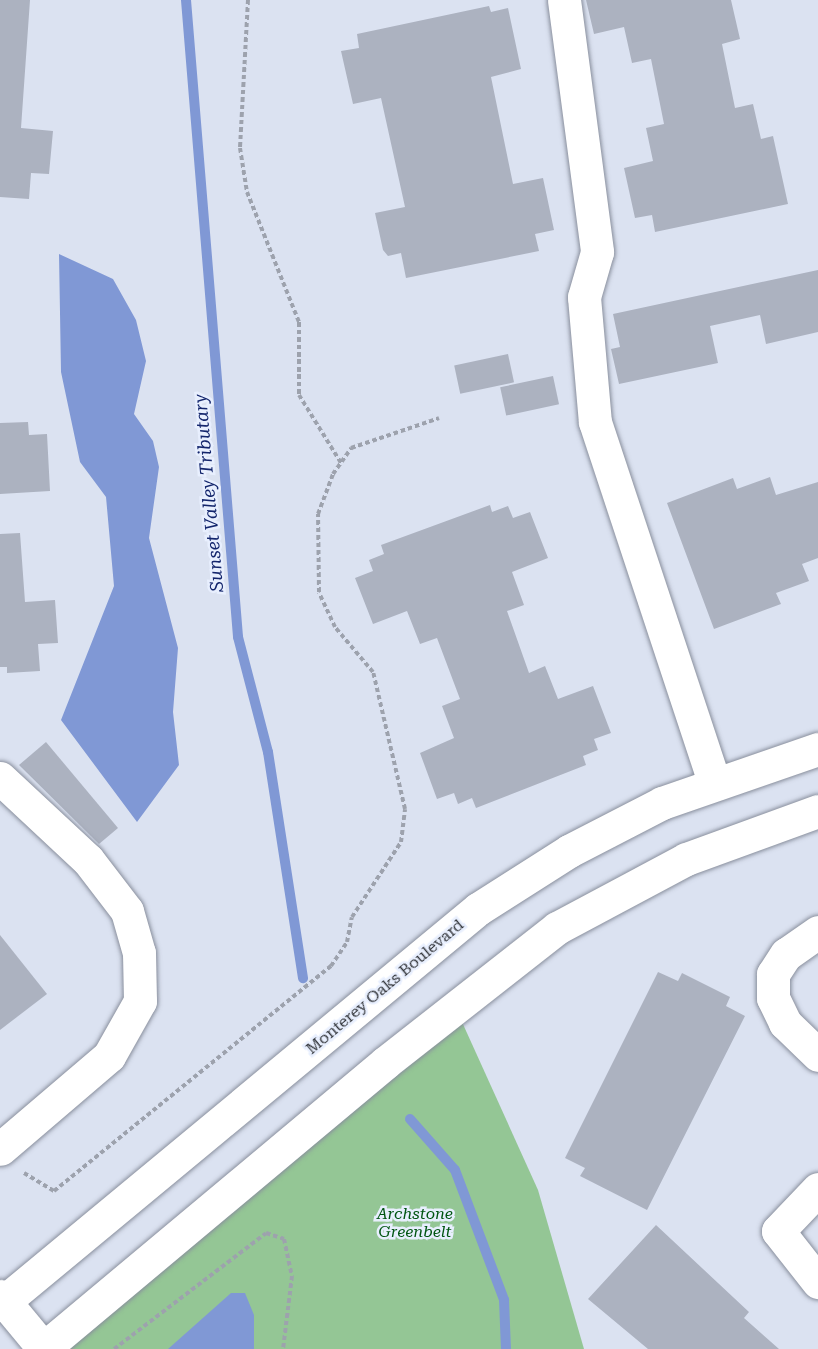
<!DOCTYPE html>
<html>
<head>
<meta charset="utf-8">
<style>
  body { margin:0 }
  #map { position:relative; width:818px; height:1349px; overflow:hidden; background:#dbe2f1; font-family:"Roboto Serif",serif }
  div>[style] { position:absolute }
  .green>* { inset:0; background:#94c695 }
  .water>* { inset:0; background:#8098d5 }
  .stream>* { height:10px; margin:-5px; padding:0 5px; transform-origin:5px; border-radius:5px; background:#8098d5 }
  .building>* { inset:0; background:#acb2c0; transform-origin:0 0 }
  .path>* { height:4px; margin-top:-2px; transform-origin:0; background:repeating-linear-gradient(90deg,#9da2ad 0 4.5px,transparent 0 7.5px) }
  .roads { filter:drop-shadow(0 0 2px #898f9d) drop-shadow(0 0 2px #898f9d) }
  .minor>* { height:33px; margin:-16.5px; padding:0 16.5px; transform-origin:16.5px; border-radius:16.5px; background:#fff }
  span { translate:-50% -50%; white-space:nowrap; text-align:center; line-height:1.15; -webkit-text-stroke:5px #e8effe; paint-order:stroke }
  .street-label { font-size:16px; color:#313439 }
  .park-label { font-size:16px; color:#051; font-style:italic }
  .water-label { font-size:18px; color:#13256c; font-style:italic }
</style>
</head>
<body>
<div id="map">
  <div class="green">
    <i style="clip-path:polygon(462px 1022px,538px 1190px,584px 1349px,66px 1349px)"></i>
  </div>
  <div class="water">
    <i style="clip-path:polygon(59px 254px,113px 279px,136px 320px,146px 361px,134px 414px,153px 441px,159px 467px,149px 538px,178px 648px,173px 712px,179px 765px,137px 822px,61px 720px,114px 586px,106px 497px,80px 462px,61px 372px)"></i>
    <i style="clip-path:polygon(231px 1293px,245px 1293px,254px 1315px,254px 1349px,168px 1349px)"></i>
  </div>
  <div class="stream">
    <i style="left:186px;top:0;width:639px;rotate:85.33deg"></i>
    <i style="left:238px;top:637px;width:119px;rotate:75.4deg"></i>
    <i style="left:268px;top:752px;width:229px;rotate:81.2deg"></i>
    <i style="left:410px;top:1119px;width:68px;rotate:48.6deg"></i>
    <i style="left:455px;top:1170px;width:139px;rotate:69.3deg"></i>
    <i style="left:504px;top:1300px;width:49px;rotate:87.7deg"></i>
  </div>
  <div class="building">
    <i style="clip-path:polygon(0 0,30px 0,21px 128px,53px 131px,49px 174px,31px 173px,29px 199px,0 197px)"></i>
    <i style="clip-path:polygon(586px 0,731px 0,740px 39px,722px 44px,735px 108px,753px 104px,761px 139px,773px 136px,788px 204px,655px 232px,652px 215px,635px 218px,624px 168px,653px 161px,646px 128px,664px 124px,651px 59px,632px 63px,624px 27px,594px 34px)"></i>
    <i style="clip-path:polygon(489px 6px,491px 12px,508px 8px,521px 69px,491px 77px,513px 184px,543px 178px,554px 230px,535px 234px,539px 251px,406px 278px,401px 253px,388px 256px,383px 250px,375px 213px,405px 207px,381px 98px,353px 104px,341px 51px,359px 48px,357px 34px)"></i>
    <i style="clip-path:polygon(818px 270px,818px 332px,766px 344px,760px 315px,710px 326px,718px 363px,619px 384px,611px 349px,620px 347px,613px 314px)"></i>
    <i style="left:508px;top:354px;width:29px;height:55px;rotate:78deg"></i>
    <i style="left:553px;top:376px;width:29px;height:54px;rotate:78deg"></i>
    <i style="clip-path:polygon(28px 422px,29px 435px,47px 434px,50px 491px,0 494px,0 423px)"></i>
    <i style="clip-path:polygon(770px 477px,776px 495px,818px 482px,818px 558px,802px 564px,809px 581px,776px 593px,781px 604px,714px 629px,667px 503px,733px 478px,737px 489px)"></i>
    <i style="clip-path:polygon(490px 505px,492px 512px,508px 506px,513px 518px,530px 512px,548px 558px,512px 572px,524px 605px,507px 611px,529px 673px,545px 666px,558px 699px,593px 686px,611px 733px,594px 739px,598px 750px,583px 756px,586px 765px,476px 808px,472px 798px,458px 804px,454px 793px,437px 799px,420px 753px,454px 738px,442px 706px,460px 699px,437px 638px,420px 644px,407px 611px,373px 624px,355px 578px,373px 571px,369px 560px,384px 554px,381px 545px)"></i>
    <i style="clip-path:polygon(20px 533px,25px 602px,55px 600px,58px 643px,38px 644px,40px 671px,7px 673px,7px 667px,0 667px,0 534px)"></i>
    <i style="clip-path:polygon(46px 742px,118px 828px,99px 844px,19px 765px)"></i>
    <i style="clip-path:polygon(0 935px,47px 994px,0 1030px)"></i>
    <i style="clip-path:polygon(658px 972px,678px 981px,682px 973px,730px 997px,726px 1006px,745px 1016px,647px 1210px,580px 1176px,585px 1168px,565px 1158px)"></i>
    <i style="clip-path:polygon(656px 1225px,749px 1312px,744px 1318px,779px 1349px,648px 1349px,588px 1299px)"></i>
  </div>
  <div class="path">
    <i style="left:248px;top:0;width:148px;rotate:93.1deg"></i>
    <i style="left:240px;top:148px;width:45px;rotate:81deg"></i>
    <i style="left:247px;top:192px;width:140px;rotate:68.2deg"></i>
    <i style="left:299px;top:322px;width:73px;rotate:90deg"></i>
    <i style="left:299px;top:395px;width:80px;rotate:58.3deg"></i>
    <i style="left:24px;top:1173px;width:35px;rotate:31deg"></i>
    <i style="left:54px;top:1191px;width:357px;rotate:-39.1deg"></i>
    <i style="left:331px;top:966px;width:29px;rotate:-56deg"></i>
    <i style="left:347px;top:942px;width:25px;rotate:-79deg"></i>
    <i style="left:352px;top:917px;width:90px;rotate:-56.8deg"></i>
    <i style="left:401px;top:842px;width:33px;rotate:-83deg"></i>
    <i style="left:405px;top:809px;width:141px;rotate:-103.1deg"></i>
    <i style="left:373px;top:672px;width:59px;rotate:-130.2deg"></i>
    <i style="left:335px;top:627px;width:38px;rotate:-115deg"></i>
    <i style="left:319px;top:592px;width:78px;rotate:-90.7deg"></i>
    <i style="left:318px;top:514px;width:43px;rotate:-69.4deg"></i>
    <i style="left:333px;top:474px;width:32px;rotate:-55deg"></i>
    <i style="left:351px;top:448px;width:93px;rotate:-18.8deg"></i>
    <i style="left:114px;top:1349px;width:191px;rotate:-37.3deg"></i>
    <i style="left:266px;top:1233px;width:19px;rotate:18deg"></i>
    <i style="left:284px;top:1239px;width:38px;rotate:78deg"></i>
    <i style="left:292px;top:1276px;width:74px;rotate:97deg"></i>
  </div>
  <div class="roads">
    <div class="minor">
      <i style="left:564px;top:0;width:254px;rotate:82.5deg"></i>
      <i style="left:597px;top:252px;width:47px;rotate:106.1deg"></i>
      <i style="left:584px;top:297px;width:125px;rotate:85deg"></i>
      <i style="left:595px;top:422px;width:379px;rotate:71.7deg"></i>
      <i style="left:0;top:778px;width:120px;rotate:43deg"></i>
      <i style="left:88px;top:860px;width:64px;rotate:52.6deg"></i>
      <i style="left:127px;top:911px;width:44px;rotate:74.1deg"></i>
      <i style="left:139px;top:953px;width:48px;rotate:88.8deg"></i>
      <i style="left:140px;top:1001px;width:63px;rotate:119.4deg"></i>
      <i style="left:109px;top:1056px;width:143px;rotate:139.5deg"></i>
      <i style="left:818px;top:932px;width:39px;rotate:145deg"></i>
      <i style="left:786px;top:954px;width:24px;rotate:123deg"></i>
      <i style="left:773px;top:974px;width:24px;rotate:90deg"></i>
      <i style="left:773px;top:998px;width:28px;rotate:64deg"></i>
      <i style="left:785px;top:1023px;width:46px;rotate:44.1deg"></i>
      <i style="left:818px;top:1189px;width:58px;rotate:133.6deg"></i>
      <i style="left:778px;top:1231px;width:65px;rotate:51.9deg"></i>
      <i style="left:0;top:1296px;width:69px;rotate:50.3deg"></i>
      <i style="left:0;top:1305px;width:621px;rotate:-39.64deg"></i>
      <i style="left:478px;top:909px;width:108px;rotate:-32.5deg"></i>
      <i style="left:569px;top:851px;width:105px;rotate:-27.3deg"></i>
      <i style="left:662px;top:803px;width:165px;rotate:-19.1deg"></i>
      <i style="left:43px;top:1349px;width:447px;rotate:-39.9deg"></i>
      <i style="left:386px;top:1062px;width:217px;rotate:-38.1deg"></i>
      <i style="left:557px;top:928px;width:146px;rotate:-28.1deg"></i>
      <i style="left:686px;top:859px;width:140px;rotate:-20deg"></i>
    </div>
  </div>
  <div class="street-label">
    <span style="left:385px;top:987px;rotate:-40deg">Monterey Oaks Boulevard</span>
  </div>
  <div class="park-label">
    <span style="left:415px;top:1223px">Archstone<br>Greenbelt</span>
  </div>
  <div class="water-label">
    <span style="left:209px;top:493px;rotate:-95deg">Sunset Valley Tributary</span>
  </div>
</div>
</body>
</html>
